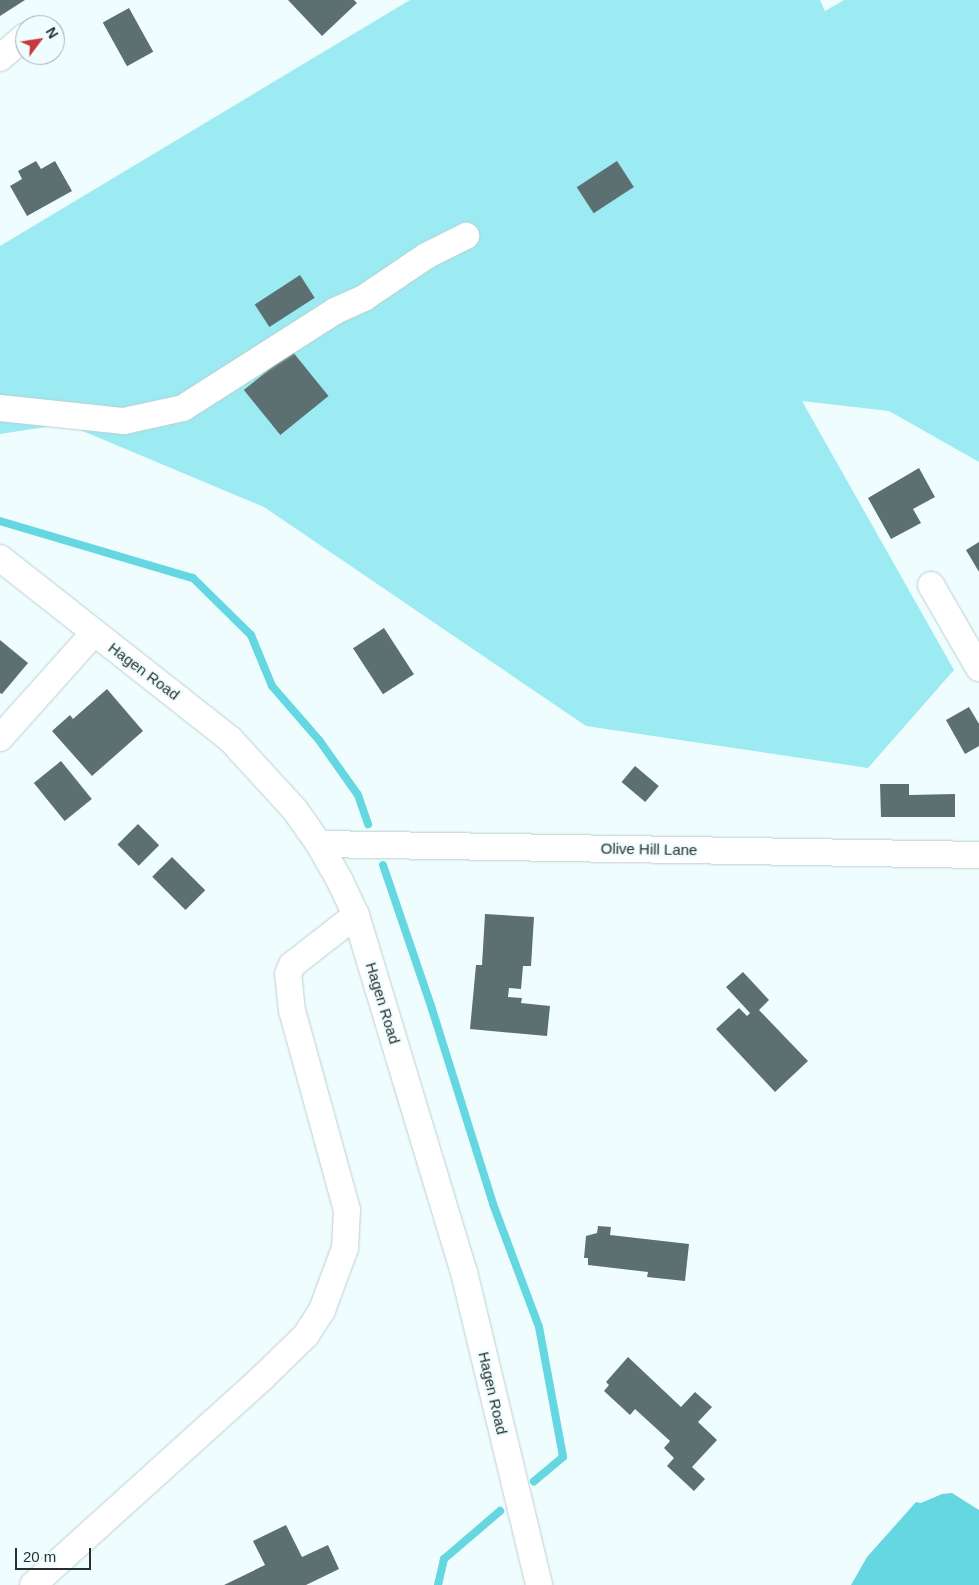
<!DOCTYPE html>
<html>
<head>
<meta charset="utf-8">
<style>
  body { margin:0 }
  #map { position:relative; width:979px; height:1585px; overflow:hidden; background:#f0fdfe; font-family:Arial,sans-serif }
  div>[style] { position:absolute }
  .green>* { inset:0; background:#9cebf2 }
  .water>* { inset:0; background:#65d7e1 }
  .stream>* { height:8px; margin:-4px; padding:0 4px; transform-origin:4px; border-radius:4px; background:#65d7e1 }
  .building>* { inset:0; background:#5d7071; transform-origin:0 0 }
  .roads { filter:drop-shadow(0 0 1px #bbd0d2) drop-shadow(0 0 1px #bbd0d2) }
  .minor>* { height:26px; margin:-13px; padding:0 13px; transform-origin:13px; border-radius:13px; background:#fff }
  span { translate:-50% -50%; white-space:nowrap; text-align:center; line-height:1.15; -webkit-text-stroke:5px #f0fdfe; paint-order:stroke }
  .street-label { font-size:15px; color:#272f30 }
  .north { position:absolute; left:15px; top:15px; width:50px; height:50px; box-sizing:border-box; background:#f0fdfe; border:1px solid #a0abac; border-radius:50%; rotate:59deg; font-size:14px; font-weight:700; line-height:20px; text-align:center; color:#272f30 }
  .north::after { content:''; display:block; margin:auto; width:18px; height:22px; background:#c7373e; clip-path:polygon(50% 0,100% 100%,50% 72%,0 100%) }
  .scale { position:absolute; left:15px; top:1548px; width:76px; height:22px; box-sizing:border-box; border:2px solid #272f30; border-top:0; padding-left:6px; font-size:15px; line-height:18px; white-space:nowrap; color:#272f30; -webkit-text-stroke:4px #f0fdfe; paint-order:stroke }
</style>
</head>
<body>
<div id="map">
  <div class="green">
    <i style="clip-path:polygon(410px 0,820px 0,825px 11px,844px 0,979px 0,979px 462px,889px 411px,802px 401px,954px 670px,868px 768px,586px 726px,264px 507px,66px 424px,0 434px,0 246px)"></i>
  </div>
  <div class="water">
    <i style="clip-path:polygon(952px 1493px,979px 1510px,979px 1585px,851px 1585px,867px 1557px,916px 1502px,921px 1503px,942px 1494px)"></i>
  </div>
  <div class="stream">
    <i style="left:0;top:521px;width:201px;rotate:16.5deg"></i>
    <i style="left:193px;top:578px;width:81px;rotate:44.5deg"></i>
    <i style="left:251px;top:635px;width:55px;rotate:67.6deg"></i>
    <i style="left:272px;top:686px;width:72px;rotate:49deg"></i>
    <i style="left:319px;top:740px;width:67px;rotate:54.7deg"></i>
    <i style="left:358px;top:795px;width:31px;rotate:71deg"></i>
    <i style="left:383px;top:865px;width:152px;rotate:71.2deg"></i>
    <i style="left:432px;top:1009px;width:204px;rotate:72.6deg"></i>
    <i style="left:493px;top:1204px;width:131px;rotate:69.5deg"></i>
    <i style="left:539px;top:1327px;width:132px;rotate:79.5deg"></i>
    <i style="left:563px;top:1457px;width:38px;rotate:140deg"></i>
    <i style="left:438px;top:1585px;width:27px;rotate:-77deg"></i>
    <i style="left:444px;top:1559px;width:74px;rotate:-40.6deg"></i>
  </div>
  <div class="building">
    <i style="clip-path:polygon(0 0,25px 0,0 16px)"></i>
    <i style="clip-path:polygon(288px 0,354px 0,357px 3px,322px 36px)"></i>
    <i style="left:129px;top:8px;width:50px;height:30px;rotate:61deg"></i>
    <i style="clip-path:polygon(36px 161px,41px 169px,55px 161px,72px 191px,27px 216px,10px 186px,22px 179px,18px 171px)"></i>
    <i style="left:617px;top:161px;width:31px;height:48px;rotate:57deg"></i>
    <i style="left:300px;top:275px;width:27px;height:54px;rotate:57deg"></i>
    <i style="left:292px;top:351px;width:58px;height:62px;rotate:51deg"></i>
    <i style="clip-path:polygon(919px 468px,935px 497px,913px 509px,921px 523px,891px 539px,868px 498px)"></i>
    <i style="clip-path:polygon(979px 542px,979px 572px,966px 550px)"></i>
    <i style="left:384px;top:628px;width:55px;height:37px;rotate:57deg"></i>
    <i style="clip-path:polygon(0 640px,28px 663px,2px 694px,0 693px)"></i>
    <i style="clip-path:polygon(107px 689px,143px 731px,92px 776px,52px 731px,70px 715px,73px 719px)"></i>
    <i style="clip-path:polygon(969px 707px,979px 724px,979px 746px,965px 754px,946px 720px)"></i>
    <i style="left:61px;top:761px;width:49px;height:35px;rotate:51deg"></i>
    <i style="left:635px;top:766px;width:31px;height:21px;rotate:40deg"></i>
    <i style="clip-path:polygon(880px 784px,909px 784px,909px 795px,955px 794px,955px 817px,881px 817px)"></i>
    <i style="left:138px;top:824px;width:30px;height:29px;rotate:45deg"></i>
    <i style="left:172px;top:857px;width:47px;height:28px;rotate:45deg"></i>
    <i style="clip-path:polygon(485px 914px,534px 917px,531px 966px,523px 966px,521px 989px,509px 988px,508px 997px,522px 998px,521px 1003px,550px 1006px,547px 1036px,470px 1029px,476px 965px,482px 965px)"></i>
    <i style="clip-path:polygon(743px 972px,769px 1000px,759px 1010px,808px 1061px,775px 1092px,716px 1029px,739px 1008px,747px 1016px,750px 1013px,726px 987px)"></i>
    <i style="clip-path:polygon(598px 1226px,611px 1227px,610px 1235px,689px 1244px,685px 1281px,647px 1277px,648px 1272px,588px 1265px,588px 1258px,584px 1258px,586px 1236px,597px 1233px)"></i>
    <i style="clip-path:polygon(628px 1357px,681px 1407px,695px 1392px,712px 1407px,698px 1422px,717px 1440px,692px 1467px,705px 1479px,694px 1491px,667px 1466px,674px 1458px,664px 1448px,670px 1441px,635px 1409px,630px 1415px,604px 1391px,609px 1385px,606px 1382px)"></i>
    <i style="clip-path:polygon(286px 1525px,302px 1557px,328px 1545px,339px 1569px,306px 1585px,224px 1585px,265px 1565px,253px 1541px)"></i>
  </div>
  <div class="roads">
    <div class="minor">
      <i style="left:0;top:58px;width:33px;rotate:-41deg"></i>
      <i style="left:0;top:408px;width:125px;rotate:6deg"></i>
      <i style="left:124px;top:421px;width:60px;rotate:-12.4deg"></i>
      <i style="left:183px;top:408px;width:180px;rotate:-32.5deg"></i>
      <i style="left:335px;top:311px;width:32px;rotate:-24deg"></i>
      <i style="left:364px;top:298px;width:75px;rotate:-34.1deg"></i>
      <i style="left:426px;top:256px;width:45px;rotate:-26.6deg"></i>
      <i style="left:0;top:558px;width:293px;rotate:38.2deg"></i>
      <i style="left:230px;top:739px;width:96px;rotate:47.5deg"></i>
      <i style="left:295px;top:810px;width:42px;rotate:54.8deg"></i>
      <i style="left:319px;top:844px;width:43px;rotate:60.4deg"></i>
      <i style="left:340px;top:881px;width:38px;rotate:65deg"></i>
      <i style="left:356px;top:915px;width:373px;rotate:73.2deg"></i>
      <i style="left:464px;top:1272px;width:322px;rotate:76.5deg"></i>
      <i style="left:931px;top:585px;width:96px;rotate:60deg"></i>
      <i style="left:0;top:738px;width:141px;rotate:-48.2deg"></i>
      <i style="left:319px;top:844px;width:660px;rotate:0.95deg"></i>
      <i style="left:33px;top:1585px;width:309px;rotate:-42.1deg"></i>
      <i style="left:262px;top:1378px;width:62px;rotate:-44.3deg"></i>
      <i style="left:306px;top:1335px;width:30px;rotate:-57deg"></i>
      <i style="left:322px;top:1310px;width:66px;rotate:-69.6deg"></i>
      <i style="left:345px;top:1248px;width:38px;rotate:-87deg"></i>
      <i style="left:347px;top:1210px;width:206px;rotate:-105.4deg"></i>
      <i style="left:292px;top:1011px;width:37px;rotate:-96deg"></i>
      <i style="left:288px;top:974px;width:10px;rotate:-66deg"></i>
      <i style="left:292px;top:965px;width:81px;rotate:-38deg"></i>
    </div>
  </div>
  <div class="street-label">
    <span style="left:144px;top:671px;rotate:37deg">Hagen Road</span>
    <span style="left:649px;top:849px;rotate:1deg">Olive Hill Lane</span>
    <span style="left:383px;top:1003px;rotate:73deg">Hagen Road</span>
    <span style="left:493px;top:1393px;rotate:77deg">Hagen Road</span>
  </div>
  <div class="north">N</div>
  <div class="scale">20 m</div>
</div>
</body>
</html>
